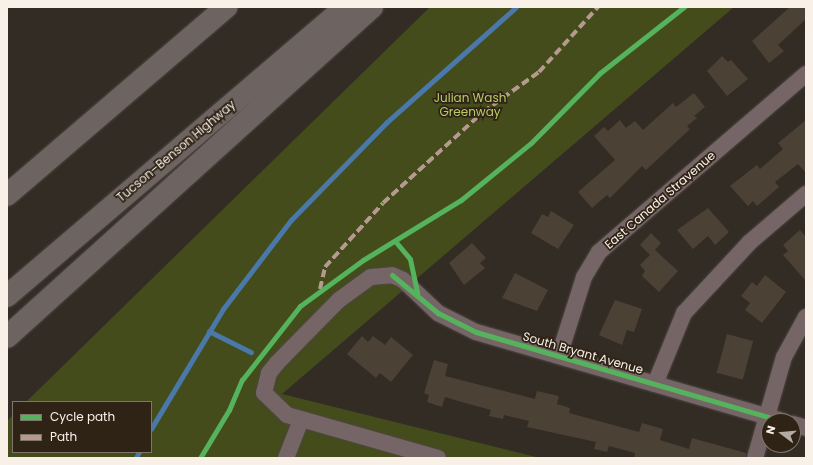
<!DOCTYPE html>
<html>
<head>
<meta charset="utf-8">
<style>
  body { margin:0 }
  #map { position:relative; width:813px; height:465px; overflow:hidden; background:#332c25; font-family:Poppins,sans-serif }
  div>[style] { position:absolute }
  .green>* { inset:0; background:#444c1c }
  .stream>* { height:4.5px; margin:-2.25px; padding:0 2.25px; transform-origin:2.25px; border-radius:2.25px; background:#4a78a9 }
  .building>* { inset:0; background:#4b4135; transform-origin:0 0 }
  .roads { filter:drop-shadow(0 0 1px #4e4741) drop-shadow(0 0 1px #4e4741) }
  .minor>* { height:16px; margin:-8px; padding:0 8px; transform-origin:8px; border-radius:8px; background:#756566 }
  .highway>* { height:22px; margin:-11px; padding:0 11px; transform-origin:11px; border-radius:11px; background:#6d6360 }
  .quiet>* { height:4px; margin-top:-2px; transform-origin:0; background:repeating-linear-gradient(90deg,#b69a8f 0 8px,transparent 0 12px) }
  .cycleway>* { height:5px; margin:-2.5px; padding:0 2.5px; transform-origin:2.5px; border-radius:2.5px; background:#56b35d }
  span { translate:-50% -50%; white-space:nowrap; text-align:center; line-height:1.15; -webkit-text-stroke:3.5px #2f2316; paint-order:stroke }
  .park-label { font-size:12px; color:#b8cd65 }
  .street-label { font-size:12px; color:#f9f0e8 }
  .frame { position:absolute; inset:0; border:8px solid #f9f0e8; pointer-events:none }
  .legend { position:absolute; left:12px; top:401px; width:140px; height:52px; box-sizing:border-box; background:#2f2316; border:1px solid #80756a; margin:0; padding:5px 7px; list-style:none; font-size:12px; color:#f9f0e8 }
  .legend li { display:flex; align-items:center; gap:8px; height:20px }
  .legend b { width:20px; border:1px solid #80756a }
  .north { position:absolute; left:761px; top:413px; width:40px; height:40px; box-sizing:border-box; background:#2f2316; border:1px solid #80756a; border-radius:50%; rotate:286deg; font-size:11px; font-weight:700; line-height:16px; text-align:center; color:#f9f0e8 }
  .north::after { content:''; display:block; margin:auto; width:14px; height:18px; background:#b4aba4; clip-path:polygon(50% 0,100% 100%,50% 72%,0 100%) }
</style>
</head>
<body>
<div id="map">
  <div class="green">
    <i style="clip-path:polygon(430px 7px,734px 7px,282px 394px,540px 458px,7px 458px,7px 421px,13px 415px,13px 452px,151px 452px,151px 402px,26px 402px)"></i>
  </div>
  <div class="stream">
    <i style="left:209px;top:331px;width:47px;rotate:26.6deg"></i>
    <i style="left:151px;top:429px;width:140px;rotate:-59deg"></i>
    <i style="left:223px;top:309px;width:112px;rotate:-52.6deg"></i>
    <i style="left:291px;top:220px;width:136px;rotate:-45.6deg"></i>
    <i style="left:386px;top:123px;width:174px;rotate:-41.7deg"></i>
    <i style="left:136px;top:458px;width:7px;rotate:-63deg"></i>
  </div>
  <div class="building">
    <i style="clip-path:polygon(790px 7px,806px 7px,806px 19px,778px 45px,784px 51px,769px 63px,752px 41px)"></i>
    <i style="clip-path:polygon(722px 56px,728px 62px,731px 60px,748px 79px,727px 96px,707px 71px)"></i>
    <i style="clip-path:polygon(694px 93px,705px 107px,694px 116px,697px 118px,687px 126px,690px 129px,646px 170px,642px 166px,610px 198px,607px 195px,592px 208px,578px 192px,615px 160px,594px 136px,604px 127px,608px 131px,620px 120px,626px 128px,635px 121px,643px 130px,673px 103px,676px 107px)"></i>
    <i style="clip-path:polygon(806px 120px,806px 173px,798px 164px,775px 182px,779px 187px,757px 206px,753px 201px,748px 206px,730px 186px,757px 165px,760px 169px,783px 149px,778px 143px)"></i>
    <i style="clip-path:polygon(708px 208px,729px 232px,715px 245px,708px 236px,693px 249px,677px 230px)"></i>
    <i style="clip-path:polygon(551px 211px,574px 225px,558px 249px,531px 233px,542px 214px,548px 217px)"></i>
    <i style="clip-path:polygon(800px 230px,806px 237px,806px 281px,783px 255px,788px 251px,783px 245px)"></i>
    <i style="clip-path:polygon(651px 233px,661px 243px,655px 250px,678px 271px,659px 292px,642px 276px,645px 271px,640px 265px,650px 255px,640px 245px)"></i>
    <i style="clip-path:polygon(472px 243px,486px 258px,480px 263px,485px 268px,464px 285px,449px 263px)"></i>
    <i style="clip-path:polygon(515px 273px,548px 290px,537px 311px,502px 298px)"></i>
    <i style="clip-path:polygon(765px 275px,786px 292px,762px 323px,745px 310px,750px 303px,741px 296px,752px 282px,757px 286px)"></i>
    <i style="clip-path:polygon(615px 300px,642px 309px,634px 332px,627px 330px,622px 345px,599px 335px)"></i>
    <i style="left:727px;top:334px;width:27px;height:40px;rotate:15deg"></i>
    <i style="clip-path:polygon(362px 336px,368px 342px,373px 336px,385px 345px,391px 337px,413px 355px,391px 382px,380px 373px,376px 378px,347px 354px)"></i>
    <i style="clip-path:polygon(434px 360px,448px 364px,445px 376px,535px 399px,537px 391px,559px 396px,557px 404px,570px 408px,569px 413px,639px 432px,642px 423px,663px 429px,660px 440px,689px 449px,692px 438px,746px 453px,746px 458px,634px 458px,635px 453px,609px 446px,607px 452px,594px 449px,596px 442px,527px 427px,529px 421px,504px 415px,503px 419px,489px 416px,491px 410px,458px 401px,445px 397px,442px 407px,427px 402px,429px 395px,424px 393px)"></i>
  </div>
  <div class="roads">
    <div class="minor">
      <i style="left:559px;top:356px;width:83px;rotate:-72.4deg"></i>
      <i style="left:584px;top:277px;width:29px;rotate:-59deg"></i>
      <i style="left:599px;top:252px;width:273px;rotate:-40.7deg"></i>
      <i style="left:655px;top:384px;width:77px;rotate:-67.8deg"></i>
      <i style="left:684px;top:313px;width:97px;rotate:-47.1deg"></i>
      <i style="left:750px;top:242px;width:74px;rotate:-40.6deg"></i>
      <i style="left:793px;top:424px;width:14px;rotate:17deg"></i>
      <i style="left:286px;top:458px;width:41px;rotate:-68.5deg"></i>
      <i style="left:438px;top:458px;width:157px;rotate:-164.1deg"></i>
      <i style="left:287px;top:415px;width:32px;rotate:-136deg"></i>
      <i style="left:264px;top:393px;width:21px;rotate:-76deg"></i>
      <i style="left:269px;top:373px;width:13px;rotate:-51deg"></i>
      <i style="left:277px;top:363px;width:88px;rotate:-45.5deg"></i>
      <i style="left:339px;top:300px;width:39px;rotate:-36deg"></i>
      <i style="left:371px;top:277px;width:21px;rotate:-5deg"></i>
      <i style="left:392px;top:275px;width:12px;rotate:24deg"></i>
      <i style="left:403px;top:280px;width:48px;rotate:43.3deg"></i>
      <i style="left:438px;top:313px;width:42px;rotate:26.6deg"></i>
      <i style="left:476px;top:332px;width:320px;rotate:16.2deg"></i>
      <i style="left:755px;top:458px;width:105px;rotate:-74deg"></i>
      <i style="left:784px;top:357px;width:46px;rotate:-61.2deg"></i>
    </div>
    <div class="highway">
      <i style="left:7px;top:195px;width:289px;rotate:-40.6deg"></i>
      <i style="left:7px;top:296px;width:445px;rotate:-40.5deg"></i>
      <i style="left:7px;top:337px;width:492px;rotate:-42.1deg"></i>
    </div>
  </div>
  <div class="quiet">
    <i style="left:320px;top:289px;width:23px;rotate:-77deg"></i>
    <i style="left:325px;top:267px;width:86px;rotate:-47.8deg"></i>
    <i style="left:383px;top:203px;width:135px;rotate:-42.3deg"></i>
    <i style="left:483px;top:112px;width:69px;rotate:-35.5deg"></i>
    <i style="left:539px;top:72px;width:88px;rotate:-47.8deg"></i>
  </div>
  <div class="cycleway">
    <i style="left:395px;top:241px;width:23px;rotate:50deg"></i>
    <i style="left:410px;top:259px;width:35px;rotate:78deg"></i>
    <i style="left:392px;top:275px;width:60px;rotate:39.6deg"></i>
    <i style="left:438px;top:313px;width:42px;rotate:26.6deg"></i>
    <i style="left:476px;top:332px;width:320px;rotate:16.2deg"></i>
    <i style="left:200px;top:458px;width:56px;rotate:-58.9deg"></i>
    <i style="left:229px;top:410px;width:33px;rotate:-67deg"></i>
    <i style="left:242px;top:380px;width:94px;rotate:-51.9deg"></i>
    <i style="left:300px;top:306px;width:78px;rotate:-36.1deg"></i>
    <i style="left:363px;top:260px;width:115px;rotate:-31.5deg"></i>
    <i style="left:461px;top:200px;width:90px;rotate:-39.2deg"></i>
    <i style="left:531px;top:143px;width:98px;rotate:-45.4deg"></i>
    <i style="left:600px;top:73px;width:107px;rotate:-38.2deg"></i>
  </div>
  <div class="park-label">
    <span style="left:470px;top:105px">Julian Wash<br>Greenway</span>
  </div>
  <div class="street-label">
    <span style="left:176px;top:151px;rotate:-40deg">Tucson–Benson Highway</span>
    <span style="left:660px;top:200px;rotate:-41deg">East Canada Stravenue</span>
    <span style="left:583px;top:353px;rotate:16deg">South Bryant Avenue</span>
  </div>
  <div class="frame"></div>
  <ul class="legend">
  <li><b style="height:5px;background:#56b35d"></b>Cycle path</li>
  <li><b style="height:5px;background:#b69a8f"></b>Path</li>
  </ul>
  <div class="north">N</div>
</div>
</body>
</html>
